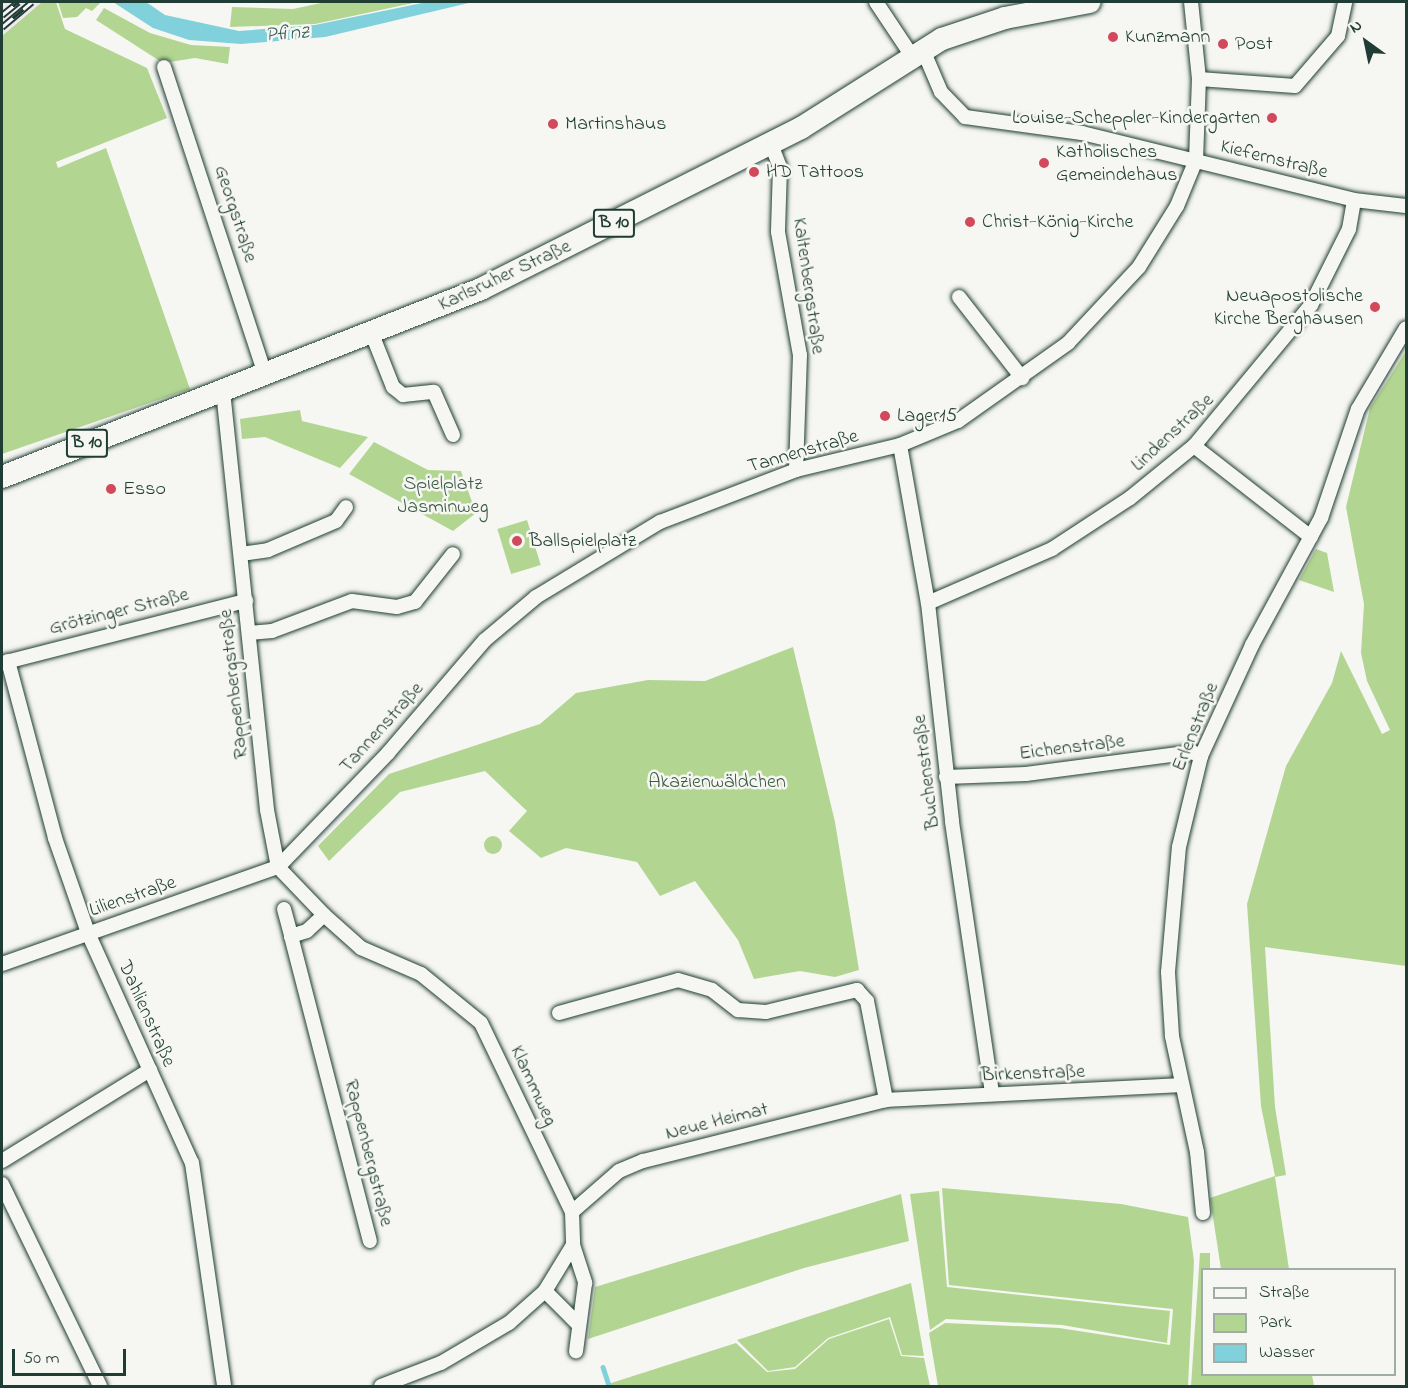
<!DOCTYPE html>
<html>
<head>
<meta charset="utf-8">
<style>
  body { margin:0 }
  #map { position:relative; width:1408px; height:1388px; overflow:hidden; background:#f6f6f2; font-family:"Indie Flower",sans-serif }
  div>[style] { position:absolute }
  .built>* { inset:0; background:#f2e7f1 }
  .green>* { inset:0; background:#b2d692; transform-origin:0 0 }
  .round { border-radius:50% }
  .water>* { inset:0; background:#81d1dd }
  .stream>* { height:4.5px; margin:-2.25px; padding:0 2.25px; transform-origin:2.25px; border-radius:2.25px; background:#81d1dd }
  .roads { filter:drop-shadow(0 0 2px #1f3d34) drop-shadow(0 0 2px #1f3d34) }
  .minor>* { height:14px; margin:-7px; padding:0 7px; transform-origin:7px; border-radius:7px; background:#f6f6f2 }
  .primary>* { height:22px; margin:-11px; padding:0 11px; transform-origin:11px; border-radius:11px; background:#f6f6f2 }
  .rail>* { height:7px; margin-top:-3.5px; transform-origin:0; background:repeating-linear-gradient(90deg,#f6f6f2 0 14px,#1f3d34 0 28px); box-sizing:border-box; border-block:2px solid #1f3d34 }
  .dots>* { width:16px; height:16px; translate:-50% -50%; box-sizing:border-box; border:3px solid #f6f6f2; border-radius:50% }
  span { translate:-50% -50%; white-space:nowrap; text-align:center; line-height:1.15; -webkit-text-stroke:5px #f6f6f2; paint-order:stroke }
  .shield-label span { padding:2px 4px; background:#f6f6f2; border:2px solid; border-radius:4px; -webkit-text-stroke-width:0 }
  .shield-label { font-size:18px; color:#1f3d34; font-weight:700 }
  .poi-label { font-size:20px; color:#1f3d34 }
  .left { translate:0 -50%; text-align:left }
  .right { translate:-100% -50%; text-align:right }
  .street-label { font-size:20px; color:#1f3d34 }
  .park-label { font-size:20px; color:#3c5c47 }
  .water-label { font-size:21px; color:#335b56; font-style:italic }
  .frame { position:absolute; inset:0; border:3px solid #1f3d34; pointer-events:none }
  .legend { position:absolute; left:1201px; top:1268px; width:195px; height:108px; box-sizing:border-box; background:#f6f6f2; border:2px solid #a0aca6; margin:0; padding:8px 10px; list-style:none; font-size:18px; color:#1f3d34 }
  .legend li { display:flex; align-items:center; gap:12px; height:30px }
  .legend b { width:30px; border:2px solid #a0aca6 }
  .north { position:absolute; left:1336px; top:12px; width:60px; height:60px; -webkit-text-stroke:4px #f6f6f2; paint-order:stroke; rotate:327deg; font-size:16px; font-weight:700; line-height:24px; text-align:center; color:#1f3d34 }
  .north::after { content:''; display:block; margin:auto; width:21px; height:27px; background:#1f3d34; clip-path:polygon(50% 0,100% 100%,50% 72%,0 100%) }
  .scale { position:absolute; left:12px; top:1349px; width:114px; height:27px; box-sizing:border-box; border:3px solid #1f3d34; border-top:0; padding-left:8px; font-size:18px; line-height:21px; white-space:nowrap; color:#1f3d34; -webkit-text-stroke:4px #f6f6f2; paint-order:stroke }
</style>
</head>
<body>
<div id="map">
  <div class="built">
    <i style="clip-path:polygon(2px 2px,42px 2px,2px 36px)"></i>
  </div>
  <div class="green">
    <i style="clip-path:polygon(42px 2px,56px 2px,65px 29px,147px 68px,167px 118px,56px 162px,58px 168px,106px 148px,190px 389px,2px 454px,2px 36px)"></i>
    <i style="clip-path:polygon(58px 2px,101px 2px,92px 11px,86px 8px,77px 17px,63px 18px)"></i>
    <i style="clip-path:polygon(326px 2px,418px 2px,315px 24px,230px 27px,232px 7px,293px 9px)"></i>
    <i style="clip-path:polygon(104px 8px,150px 33px,191px 45px,230px 47px,228px 64px,195px 58px,163px 63px,96px 20px)"></i>
    <i style="clip-path:polygon(1406px 351px,1406px 966px,1265px 947px,1275px 1107px,1286px 1175px,1275px 1177px,1289px 1269px,1221px 1269px,1210px 1198px,1275px 1176px,1261px 1106px,1247px 904px,1286px 766px,1332px 683px,1341px 651px,1382px 734px,1390px 730px,1367px 681px,1361px 653px,1364px 604px,1346px 507px,1370px 408px)"></i>
    <i style="clip-path:polygon(300px 410px,302px 421px,368px 437px,340px 468px,265px 437px,242px 439px,240px 419px)"></i>
    <i style="clip-path:polygon(374px 442px,428px 470px,461px 471px,476px 513px,453px 531px,349px 474px)"></i>
    <i style="left:527px;top:520px;width:47px;height:31px;rotate:73deg"></i>
    <i style="clip-path:polygon(1316px 549px,1327px 553px,1334px 592px,1299px 580px)"></i>
    <i style="clip-path:polygon(793px 647px,835px 822px,859px 970px,835px 977px,800px 971px,754px 979px,738px 940px,695px 881px,660px 896px,637px 862px,566px 848px,541px 858px,509px 831px,527px 811px,485px 771px,400px 792px,329px 861px,318px 846px,389px 774px,540px 724px,576px 693px,648px 680px,705px 681px)"></i>
    <i class="round" style="left:484px;top:836px;width:18px;height:18px"></i>
    <i style="clip-path:polygon(942px 1188px,1121px 1204px,1188px 1217px,1194px 1261px,1188px 1386px,938px 1386px,929px 1333px,945px 1323px,1059px 1328px,1170px 1345px,1173px 1309px,949px 1285px)"></i>
    <i style="clip-path:polygon(939px 1191px,947px 1287px,1170px 1311px,1167px 1343px,1062px 1325px,946px 1319px,930px 1330px,910px 1194px)"></i>
    <i style="clip-path:polygon(901px 1194px,909px 1241px,804px 1268px,588px 1339px,595px 1287px)"></i>
    <i style="clip-path:polygon(1200px 1253px,1210px 1253px,1210px 1269px,1202px 1270px,1202px 1374px,1312px 1375px,1314px 1386px,1191px 1386px)"></i>
    <i style="clip-path:polygon(911px 1283px,924px 1356px,902px 1355px,890px 1317px,828px 1338px,795px 1367px,768px 1371px,737px 1340px)"></i>
    <i style="clip-path:polygon(889px 1319px,901px 1356px,924px 1358px,930px 1386px,602px 1386px,736px 1343px,767px 1372px,795px 1369px,829px 1339px)"></i>
  </div>
  <div class="water">
    <i style="clip-path:polygon(113px 2px,146px 2px,165px 15px,239px 31px,315px 25px,427px 2px,473px 2px,325px 37px,241px 44px,189px 40px,153px 28px)"></i>
  </div>
  <div class="stream">
    <i style="left:603px;top:1367px;width:20px;rotate:72deg"></i>
  </div>
  <div class="roads">
    <div class="minor">
      <i style="left:876px;top:2px;width:65px;rotate:56.3deg"></i>
      <i style="left:923px;top:50px;width:46px;rotate:66.8deg"></i>
      <i style="left:941px;top:92px;width:35px;rotate:46deg"></i>
      <i style="left:965px;top:117px;width:118px;rotate:7.8deg"></i>
      <i style="left:1082px;top:133px;width:280px;rotate:13.8deg"></i>
      <i style="left:1354px;top:200px;width:52px;rotate:6.6deg"></i>
      <i style="left:164px;top:67px;width:323px;rotate:71.8deg"></i>
      <i style="left:1199px;top:79px;width:96px;rotate:4.2deg"></i>
      <i style="left:1295px;top:86px;width:66px;rotate:-49.3deg"></i>
      <i style="left:1338px;top:36px;width:35px;rotate:-78deg"></i>
      <i style="left:771px;top:144px;width:25px;rotate:69deg"></i>
      <i style="left:780px;top:167px;width:65px;rotate:91.8deg"></i>
      <i style="left:778px;top:232px;width:125px;rotate:79.9deg"></i>
      <i style="left:800px;top:355px;width:115px;rotate:92deg"></i>
      <i style="left:959px;top:297px;width:103px;rotate:52.1deg"></i>
      <i style="left:372px;top:334px;width:57px;rotate:68.4deg"></i>
      <i style="left:393px;top:387px;width:13px;rotate:39deg"></i>
      <i style="left:403px;top:395px;width:31px;rotate:-6deg"></i>
      <i style="left:434px;top:392px;width:47px;rotate:66.2deg"></i>
      <i style="left:223px;top:391px;width:421px;rotate:84deg"></i>
      <i style="left:267px;top:810px;width:58px;rotate:79.1deg"></i>
      <i style="left:278px;top:867px;width:66px;rotate:46.2deg"></i>
      <i style="left:324px;top:915px;width:23px;rotate:137deg"></i>
      <i style="left:307px;top:931px;width:17px;rotate:163deg"></i>
      <i style="left:291px;top:936px;width:315px;rotate:75.5deg"></i>
      <i style="left:900px;top:445px;width:160px;rotate:80deg"></i>
      <i style="left:928px;top:603px;width:220px;rotate:83.7deg"></i>
      <i style="left:952px;top:822px;width:275px;rotate:81.6deg"></i>
      <i style="left:1194px;top:446px;width:148px;rotate:37.9deg"></i>
      <i style="left:241px;top:554px;width:27px;rotate:-8deg"></i>
      <i style="left:268px;top:550px;width:74px;rotate:-23.1deg"></i>
      <i style="left:336px;top:521px;width:17px;rotate:-54deg"></i>
      <i style="left:928px;top:603px;width:135px;rotate:-23.5deg"></i>
      <i style="left:1052px;top:549px;width:93px;rotate:-33.2deg"></i>
      <i style="left:1130px;top:498px;width:82px;rotate:-39.1deg"></i>
      <i style="left:1194px;top:446px;width:183px;rotate:-50.3deg"></i>
      <i style="left:1311px;top:305px;width:85px;rotate:-63.4deg"></i>
      <i style="left:1349px;top:229px;width:29px;rotate:-80deg"></i>
      <i style="left:249px;top:633px;width:23px;rotate:-5deg"></i>
      <i style="left:272px;top:631px;width:85px;rotate:-20.6deg"></i>
      <i style="left:352px;top:601px;width:45px;rotate:7.6deg"></i>
      <i style="left:397px;top:607px;width:19px;rotate:-16deg"></i>
      <i style="left:415px;top:602px;width:61px;rotate:-51.6deg"></i>
      <i style="left:8px;top:661px;width:183px;rotate:75.1deg"></i>
      <i style="left:55px;top:838px;width:101px;rotate:70.8deg"></i>
      <i style="left:88px;top:933px;width:252px;rotate:65.7deg"></i>
      <i style="left:192px;top:1163px;width:225px;rotate:81.8deg"></i>
      <i style="left:2px;top:663px;width:252px;rotate:-14.3deg"></i>
      <i style="left:946px;top:777px;width:80px;rotate:-2.1deg"></i>
      <i style="left:1026px;top:774px;width:167px;rotate:-7.5deg"></i>
      <i style="left:1192px;top:752px;width:10px;rotate:24deg"></i>
      <i style="left:284px;top:909px;width:28px;rotate:75deg"></i>
      <i style="left:324px;top:915px;width:50px;rotate:41.7deg"></i>
      <i style="left:361px;top:948px;width:65px;rotate:23.4deg"></i>
      <i style="left:421px;top:974px;width:77px;rotate:39.2deg"></i>
      <i style="left:481px;top:1023px;width:210px;rotate:64.3deg"></i>
      <i style="left:572px;top:1212px;width:33px;rotate:88deg"></i>
      <i style="left:573px;top:1245px;width:40px;rotate:72deg"></i>
      <i style="left:585px;top:1283px;width:69px;rotate:97.5deg"></i>
      <i style="left:2px;top:964px;width:293px;rotate:-19.4deg"></i>
      <i style="left:278px;top:867px;width:158px;rotate:-46deg"></i>
      <i style="left:388px;top:753px;width:149px;rotate:-49.4deg"></i>
      <i style="left:485px;top:640px;width:67px;rotate:-40.1deg"></i>
      <i style="left:536px;top:597px;width:145px;rotate:-31.2deg"></i>
      <i style="left:660px;top:522px;width:146px;rotate:-20.9deg"></i>
      <i style="left:796px;top:470px;width:107px;rotate:-13.5deg"></i>
      <i style="left:900px;top:445px;width:63px;rotate:-22.5deg"></i>
      <i style="left:958px;top:421px;width:135px;rotate:-35.3deg"></i>
      <i style="left:1068px;top:343px;width:104px;rotate:-46.9deg"></i>
      <i style="left:1139px;top:267px;width:72px;rotate:-58.1deg"></i>
      <i style="left:1177px;top:206px;width:50px;rotate:-67.6deg"></i>
      <i style="left:1196px;top:160px;width:81px;rotate:-87.9deg"></i>
      <i style="left:1199px;top:79px;width:77px;rotate:-95.9deg"></i>
      <i style="left:559px;top:1013px;width:123px;rotate:-15.5deg"></i>
      <i style="left:678px;top:980px;width:35px;rotate:16deg"></i>
      <i style="left:712px;top:990px;width:33px;rotate:38deg"></i>
      <i style="left:738px;top:1010px;width:28px;rotate:4deg"></i>
      <i style="left:766px;top:1012px;width:94px;rotate:-13.6deg"></i>
      <i style="left:857px;top:990px;width:15px;rotate:48deg"></i>
      <i style="left:867px;top:1001px;width:101px;rotate:79.1deg"></i>
      <i style="left:2px;top:1161px;width:174px;rotate:-31.6deg"></i>
      <i style="left:2px;top:1184px;width:225px;rotate:64.1deg"></i>
      <i style="left:572px;top:1212px;width:62px;rotate:-41.1deg"></i>
      <i style="left:619px;top:1171px;width:26px;rotate:-23deg"></i>
      <i style="left:643px;top:1161px;width:251px;rotate:-14.1deg"></i>
      <i style="left:886px;top:1100px;width:295px;rotate:-2.9deg"></i>
      <i style="left:1203px;top:1213px;width:61px;rotate:-95.6deg"></i>
      <i style="left:1197px;top:1152px;width:119px;rotate:-102.2deg"></i>
      <i style="left:1172px;top:1036px;width:64px;rotate:-93.6deg"></i>
      <i style="left:1168px;top:972px;width:125px;rotate:-85deg"></i>
      <i style="left:1179px;top:847px;width:94px;rotate:-76.4deg"></i>
      <i style="left:1201px;top:756px;width:122px;rotate:-65.3deg"></i>
      <i style="left:1252px;top:645px;width:145px;rotate:-61.5deg"></i>
      <i style="left:1321px;top:518px;width:115px;rotate:-71.3deg"></i>
      <i style="left:1358px;top:409px;width:94px;rotate:-59.3deg"></i>
      <i style="left:545px;top:1291px;width:48px;rotate:45deg"></i>
      <i style="left:381px;top:1386px;width:64px;rotate:-21deg"></i>
      <i style="left:441px;top:1363px;width:79px;rotate:-30.5deg"></i>
      <i style="left:509px;top:1323px;width:48px;rotate:-41.6deg"></i>
      <i style="left:545px;top:1291px;width:54px;rotate:-58.7deg"></i>
    </div>
    <div class="primary">
      <i style="left:2px;top:477px;width:515px;rotate:-21.43deg"></i>
      <i style="left:481px;top:289px;width:358px;rotate:-26.7deg"></i>
      <i style="left:801px;top:128px;width:167px;rotate:-32.3deg"></i>
      <i style="left:942px;top:39px;width:66px;rotate:-18.4deg"></i>
      <i style="left:1005px;top:18px;width:86px;rotate:-10.7deg"></i>
    </div>
  </div>
  <div class="rail">
    <i style="left:2px;top:15px;width:21px;rotate:-39deg"></i>
    <i style="left:2px;top:27px;width:39px;rotate:-40deg"></i>
  </div>
  <div class="dots">
    <i style="left:1113px;top:37px;background:#d1495b"></i>
    <i style="left:1223px;top:44px;background:#d1495b"></i>
    <i style="left:1272px;top:118px;background:#d1495b"></i>
    <i style="left:553px;top:124px;background:#d1495b"></i>
    <i style="left:1044px;top:163px;background:#d1495b"></i>
    <i style="left:754px;top:172px;background:#d1495b"></i>
    <i style="left:970px;top:222px;background:#d1495b"></i>
    <i style="left:1375px;top:307px;background:#d1495b"></i>
    <i style="left:885px;top:416px;background:#d1495b"></i>
    <i style="left:111px;top:489px;background:#d1495b"></i>
    <i style="left:517px;top:541px;background:#d1495b"></i>
  </div>
  <div class="shield-label">
    <span style="left:614px;top:223px">B 10</span>
    <span style="left:87px;top:443px">B 10</span>
  </div>
  <div class="poi-label">
    <span class="left" style="left:1125px;top:37px">Kunzmann</span>
    <span class="left" style="left:1235px;top:44px">Post</span>
    <span class="right" style="left:1260px;top:118px">Louise-Scheppler-Kindergarten</span>
    <span class="left" style="left:565px;top:124px">Martinshaus</span>
    <span class="left" style="left:1056px;top:164px">Katholisches<br>Gemeindehaus</span>
    <span class="left" style="left:766px;top:172px">HD Tattoos</span>
    <span class="left" style="left:982px;top:222px">Christ-König-Kirche</span>
    <span class="right" style="left:1363px;top:308px">Neuapostolische<br>Kirche Berghausen</span>
    <span class="left" style="left:897px;top:416px">Lager15</span>
    <span class="left" style="left:123px;top:489px">Esso</span>
    <span class="left" style="left:529px;top:541px">Ballspielplatz</span>
  </div>
  <div class="street-label">
    <span style="left:1274px;top:160px;rotate:14deg">Kiefernstraße</span>
    <span style="left:235px;top:214px;rotate:72deg">Georgstraße</span>
    <span style="left:505px;top:276px;rotate:-25deg">Karlsruher Straße</span>
    <span style="left:808px;top:286px;rotate:82deg">Kaltenbergstraße</span>
    <span style="left:1173px;top:433px;rotate:-43deg">Lindenstraße</span>
    <span style="left:803px;top:452px;rotate:-16deg">Tannenstraße</span>
    <span style="left:119px;top:612px;rotate:-14deg">Grötzinger Straße</span>
    <span style="left:234px;top:684px;rotate:-96deg">Rappenbergstraße</span>
    <span style="left:1196px;top:727px;rotate:-68deg">Erlenstraße</span>
    <span style="left:382px;top:728px;rotate:-48deg">Tannenstraße</span>
    <span style="left:1072px;top:748px;rotate:-7deg">Eichenstraße</span>
    <span style="left:927px;top:772px;rotate:-97deg">Buchenstraße</span>
    <span style="left:133px;top:897px;rotate:-19deg">Lilienstraße</span>
    <span style="left:146px;top:1014px;rotate:66deg">Dahlienstraße</span>
    <span style="left:1033px;top:1074px;rotate:-2deg">Birkenstraße</span>
    <span style="left:533px;top:1086px;rotate:65deg">Klammweg</span>
    <span style="left:717px;top:1122px;rotate:-14deg">Neue Heimat</span>
    <span style="left:368px;top:1153px;rotate:76deg">Rappenbergstraße</span>
  </div>
  <div class="park-label">
    <span style="left:443px;top:496px">Spielplatz<br>Jasminweg</span>
    <span style="left:717px;top:782px">Akazienwäldchen</span>
  </div>
  <div class="water-label">
    <span style="left:287px;top:34px;rotate:-4deg">Pfinz</span>
  </div>
  <div class="frame"></div>
  <ul class="legend">
  <li><b style="height:8px;background:#f6f6f2"></b>Straße</li>
  <li><b style="height:16px;background:#b2d692"></b>Park</li>
  <li><b style="height:16px;background:#81d1dd"></b>Wasser</li>
  </ul>
  <div class="north">N</div>
  <div class="scale">50 m</div>
</div>
</body>
</html>
